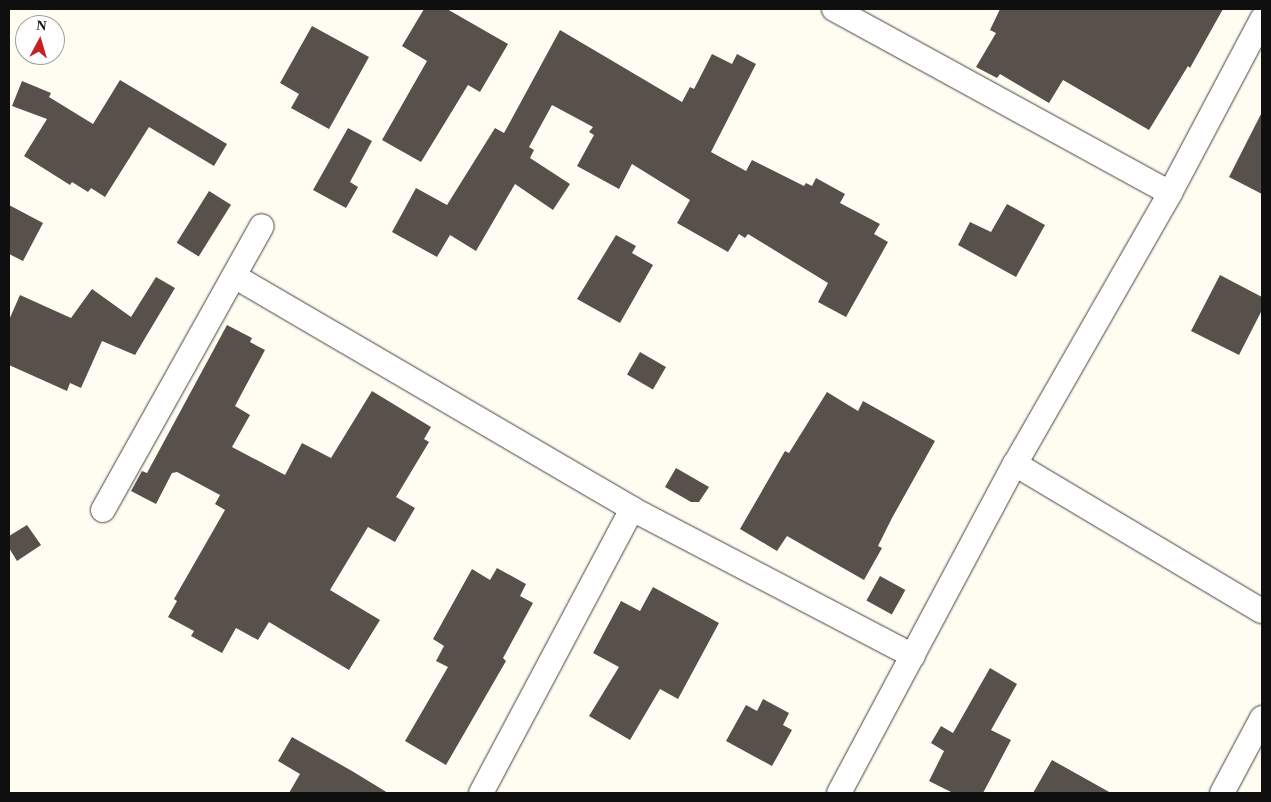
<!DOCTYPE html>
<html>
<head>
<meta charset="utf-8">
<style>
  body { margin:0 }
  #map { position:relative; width:1271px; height:802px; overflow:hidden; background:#fffdf1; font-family:Georgia,serif }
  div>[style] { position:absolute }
  .building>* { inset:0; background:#58514b; transform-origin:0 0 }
  .roads { filter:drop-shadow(0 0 1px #424242) drop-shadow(0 0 1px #424242) }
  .street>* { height:24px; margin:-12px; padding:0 12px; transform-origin:12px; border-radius:12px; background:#fff }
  span { translate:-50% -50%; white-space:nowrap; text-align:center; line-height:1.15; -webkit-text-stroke:5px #fff; paint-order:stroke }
  .frame { position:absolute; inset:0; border:10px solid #0f0f0f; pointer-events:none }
  .north { position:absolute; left:15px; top:15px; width:50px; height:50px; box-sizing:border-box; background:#fff; border:1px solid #9f9f9f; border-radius:50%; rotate:6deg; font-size:14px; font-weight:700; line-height:20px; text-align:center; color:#0f0f0f }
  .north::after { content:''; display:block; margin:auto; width:18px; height:22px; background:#c52122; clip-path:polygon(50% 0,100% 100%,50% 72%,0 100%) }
</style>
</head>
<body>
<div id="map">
  <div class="building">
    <i style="clip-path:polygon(424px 9px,447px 9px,508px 44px,480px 92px,468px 85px,421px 162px,382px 140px,427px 61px,402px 46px)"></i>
    <i style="clip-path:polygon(1000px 9px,1223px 9px,1190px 68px,1188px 66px,1149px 130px,1063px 80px,1049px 103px,1000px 74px,997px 78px,976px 67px,996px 33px,990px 30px)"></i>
    <i style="clip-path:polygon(312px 26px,369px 57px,329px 129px,291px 108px,299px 94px,280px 83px)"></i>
    <i style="clip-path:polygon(560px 30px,682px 102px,690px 87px,694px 89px,712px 54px,732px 64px,737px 54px,756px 64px,711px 152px,746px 171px,752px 160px,804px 186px,806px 183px,812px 186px,816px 178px,845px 194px,840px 203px,880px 224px,874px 234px,888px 242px,846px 317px,818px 302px,828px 283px,748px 234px,745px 238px,739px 234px,728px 252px,677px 223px,690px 200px,632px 164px,619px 189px,577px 166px,594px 135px,589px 132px,593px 127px,552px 105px,529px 147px,534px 150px,530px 158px,570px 184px,553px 210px,515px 184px,476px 251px,450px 235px,437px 257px,392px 232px,416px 188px,447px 205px,495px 128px,504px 133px)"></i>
    <i style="clip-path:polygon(120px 80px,227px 144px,214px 166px,149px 127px,105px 197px,91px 188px,88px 192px,72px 182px,70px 185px,24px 156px,47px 119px,12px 106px,22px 81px,51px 93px,49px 97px,93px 124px)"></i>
    <i style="clip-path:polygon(1262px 112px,1262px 194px,1229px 177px)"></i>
    <i style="clip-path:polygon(348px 128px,372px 141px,350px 182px,358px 187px,346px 208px,313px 190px)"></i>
    <i style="left:209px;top:191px;width:26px;height:61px;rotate:32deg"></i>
    <i style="clip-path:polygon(1007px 204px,1045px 225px,1016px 277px,958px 245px,970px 222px,991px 232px)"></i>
    <i style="clip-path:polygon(9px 205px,43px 223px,23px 261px,9px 254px)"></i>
    <i style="clip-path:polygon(616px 235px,636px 246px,632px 253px,653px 265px,620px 323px,577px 299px)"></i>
    <i style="clip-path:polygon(1220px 275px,1262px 297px,1262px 310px,1239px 355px,1191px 331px)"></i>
    <i style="clip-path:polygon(156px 277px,175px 288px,135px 355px,102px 341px,81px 388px,70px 383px,67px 391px,9px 365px,9px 320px,20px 295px,71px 318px,92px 289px,131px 317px)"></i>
    <i style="clip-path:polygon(227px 325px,252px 338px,250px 342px,265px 350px,235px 406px,250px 415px,232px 447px,285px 475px,302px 443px,331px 458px,372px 391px,431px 427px,424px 439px,429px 442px,396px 497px,415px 508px,395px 542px,368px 527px,330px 590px,380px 620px,349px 670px,269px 622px,258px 640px,236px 628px,222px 653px,191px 636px,194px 631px,168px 617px,177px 601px,174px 599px,225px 510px,215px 504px,220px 495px,177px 472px,172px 473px,156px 504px,131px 491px,142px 471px,147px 473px)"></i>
    <i style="left:640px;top:352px;width:30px;height:26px;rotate:30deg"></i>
    <i style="clip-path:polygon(827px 392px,858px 411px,863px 401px,935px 441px,892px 518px,878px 546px,882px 548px,864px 580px,787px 536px,777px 551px,740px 529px,785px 451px,789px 453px)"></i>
    <i style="clip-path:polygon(676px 468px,709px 487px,699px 502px,691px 502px,665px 487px)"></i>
    <i style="clip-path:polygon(27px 525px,41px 545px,17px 561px,9px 548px,9px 536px)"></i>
    <i style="clip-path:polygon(497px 568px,526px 584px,520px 596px,533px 603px,503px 658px,506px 661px,446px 765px,405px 741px,448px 667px,436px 661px,444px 646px,433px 639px,472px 569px,490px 580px)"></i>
    <i style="left:880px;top:576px;width:29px;height:28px;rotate:29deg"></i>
    <i style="clip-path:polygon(653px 587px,719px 623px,678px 699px,660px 689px,630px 740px,589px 716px,619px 667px,593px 653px,621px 601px,640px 611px)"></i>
    <i style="clip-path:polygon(990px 668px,1017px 684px,991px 730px,1011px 740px,983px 793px,953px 793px,929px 781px,944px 751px,931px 743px,941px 726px,953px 733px)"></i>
    <i style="clip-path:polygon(763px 699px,789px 713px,783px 725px,792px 730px,772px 766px,726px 741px,746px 705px,757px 711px)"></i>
    <i style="clip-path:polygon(292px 737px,352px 771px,388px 793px,289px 793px,300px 774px,278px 761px)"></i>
    <i style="clip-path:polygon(1052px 760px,1111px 793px,1033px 793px)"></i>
  </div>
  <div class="roads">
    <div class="street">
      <i style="left:834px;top:9px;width:383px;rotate:28.7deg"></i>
      <i style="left:234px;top:276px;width:461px;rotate:30.3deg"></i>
      <i style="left:632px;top:509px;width:317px;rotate:27.6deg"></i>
      <i style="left:1015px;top:464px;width:287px;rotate:30.8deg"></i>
      <i style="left:103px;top:510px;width:325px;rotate:-60.8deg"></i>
      <i style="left:481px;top:793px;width:322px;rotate:-62deg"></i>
      <i style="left:839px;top:793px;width:373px;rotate:-61.9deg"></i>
      <i style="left:1015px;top:464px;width:312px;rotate:-60.2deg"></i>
      <i style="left:1170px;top:193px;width:197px;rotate:-62.1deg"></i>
      <i style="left:1222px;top:793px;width:85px;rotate:-61.9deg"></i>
    </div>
  </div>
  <div class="frame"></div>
  <div class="north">N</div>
</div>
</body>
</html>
